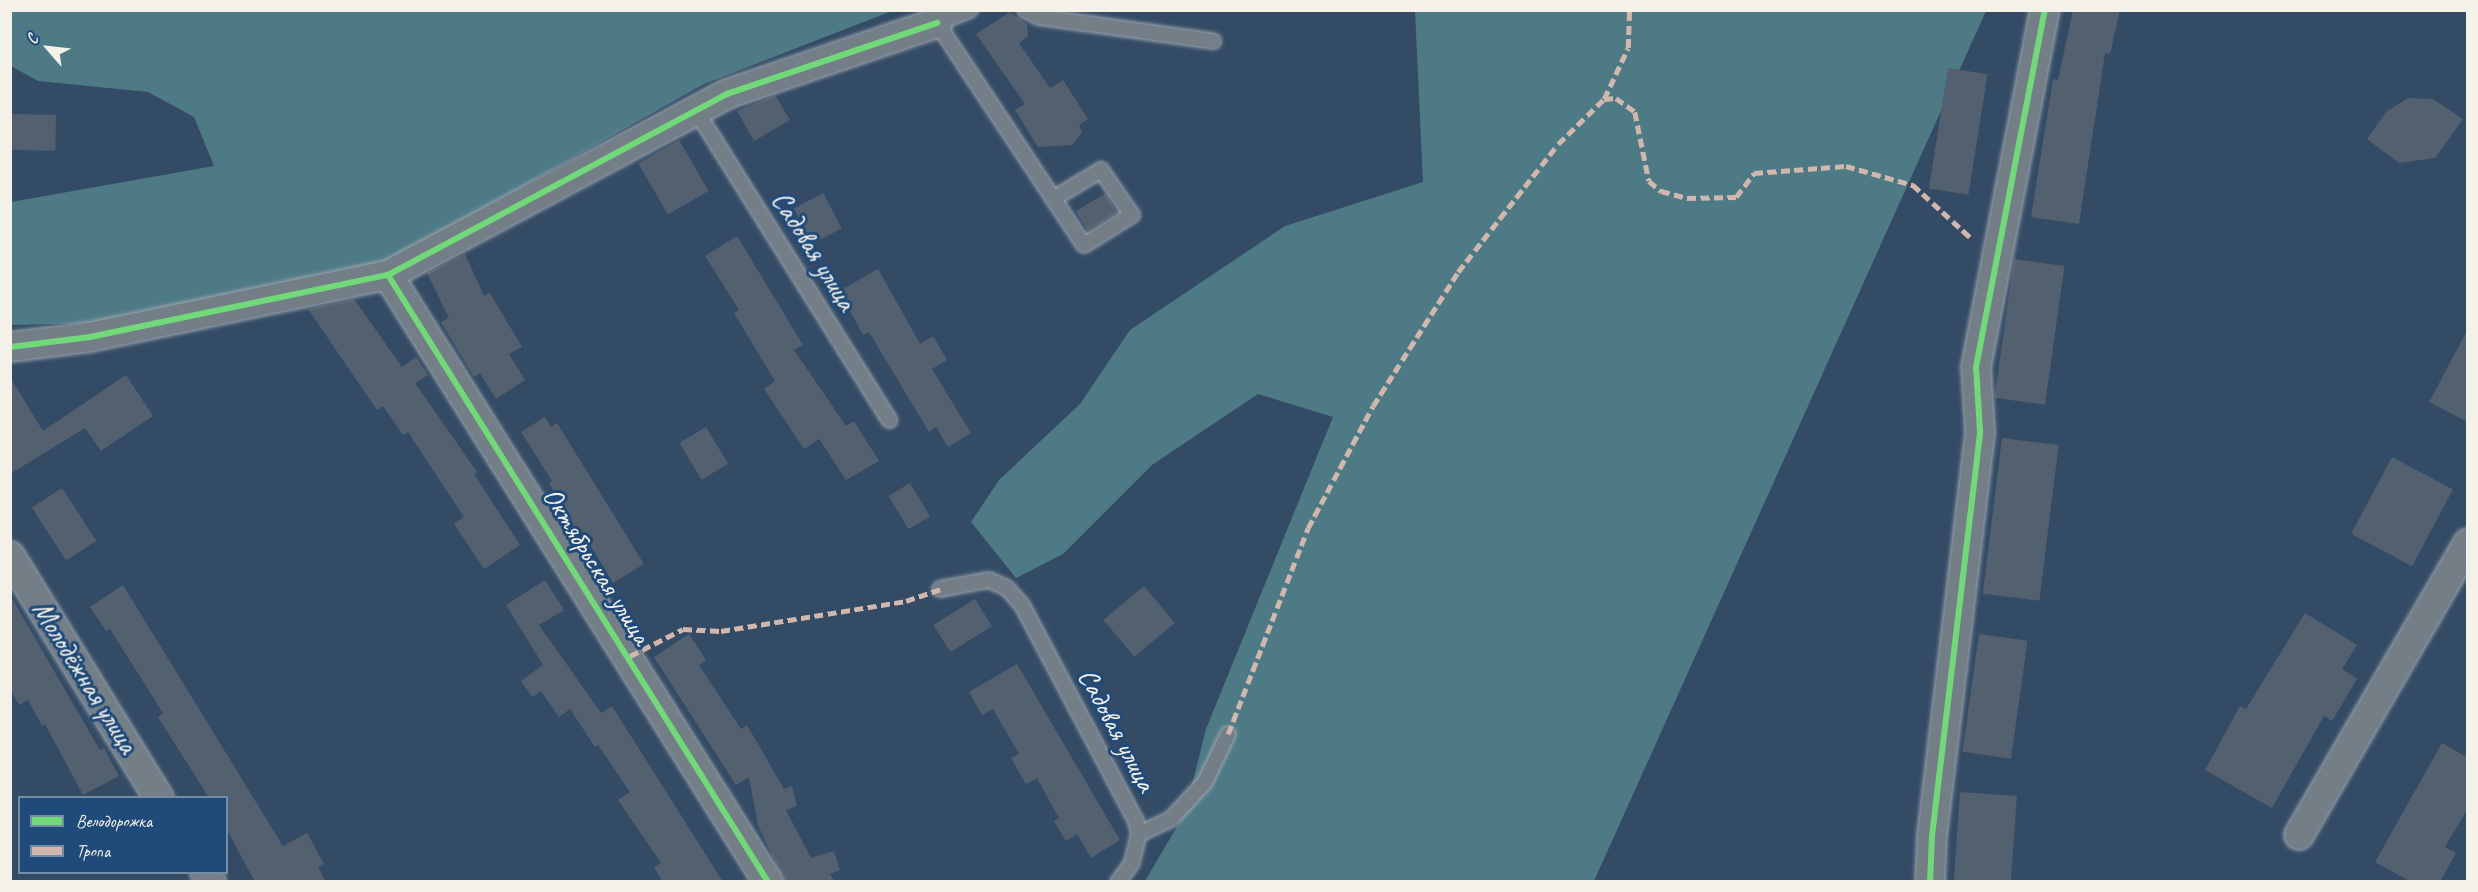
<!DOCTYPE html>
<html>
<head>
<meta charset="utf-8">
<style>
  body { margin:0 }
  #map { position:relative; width:2478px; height:892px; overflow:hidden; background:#344b65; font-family:Caveat,sans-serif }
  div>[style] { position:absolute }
  .green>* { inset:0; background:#4d7a85 }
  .building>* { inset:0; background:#53606f; transform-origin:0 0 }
  .roads { filter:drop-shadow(0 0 2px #9ba5af) drop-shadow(0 0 2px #9ba5af) }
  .lane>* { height:14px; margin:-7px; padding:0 7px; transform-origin:7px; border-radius:7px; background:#737e87 }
  .street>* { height:28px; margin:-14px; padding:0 14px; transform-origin:14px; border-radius:14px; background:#737e87 }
  .quiet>* { height:4.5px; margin-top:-2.25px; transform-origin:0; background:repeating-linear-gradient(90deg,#d1b7ad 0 9px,transparent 0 13.5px) }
  .cycleway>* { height:6px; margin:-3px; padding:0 3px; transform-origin:3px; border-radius:3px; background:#71d979 }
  span { translate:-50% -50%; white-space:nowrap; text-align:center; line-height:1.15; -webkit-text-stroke:6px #1f4a7a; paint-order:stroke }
  .street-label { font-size:28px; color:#f4f1e8 }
  .frame { position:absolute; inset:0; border:12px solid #f4f1e8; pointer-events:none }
  .legend { position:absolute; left:18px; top:796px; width:210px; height:78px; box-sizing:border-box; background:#1f4a7a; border:2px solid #748da6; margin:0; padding:8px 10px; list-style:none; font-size:18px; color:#f4f1e8 }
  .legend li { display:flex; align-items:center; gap:12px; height:30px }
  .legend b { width:30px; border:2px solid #748da6 }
  .north { position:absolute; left:18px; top:18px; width:60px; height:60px; -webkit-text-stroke:4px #1f4a7a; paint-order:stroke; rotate:298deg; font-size:16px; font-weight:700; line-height:24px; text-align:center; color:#f4f1e8 }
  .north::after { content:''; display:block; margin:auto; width:21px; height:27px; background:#f4f1e8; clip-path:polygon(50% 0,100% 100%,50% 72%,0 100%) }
</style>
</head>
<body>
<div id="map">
  <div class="green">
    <i style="clip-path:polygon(10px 11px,892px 11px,704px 84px,381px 266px,95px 323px,11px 325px,11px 202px,214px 166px,194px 117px,148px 92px,38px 81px,11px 66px)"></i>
    <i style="clip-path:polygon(1415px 11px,1986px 11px,1594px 881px,1145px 881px,1185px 813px,1206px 729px,1333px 417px,1258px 394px,1152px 465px,1063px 554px,1016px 578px,971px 522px,999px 480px,1080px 404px,1130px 330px,1285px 226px,1423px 182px)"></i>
  </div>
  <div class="building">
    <i style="clip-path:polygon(2073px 10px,2120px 10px,2110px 54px,2105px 53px,2079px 224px,2031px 217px,2053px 79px,2058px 80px)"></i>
    <i style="clip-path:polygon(1010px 12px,1027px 24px,1028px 36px,1019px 43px,1050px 88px,1063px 80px,1088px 119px,1079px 125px,1082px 132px,1072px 145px,1038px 147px,1015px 110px,1025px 104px,976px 34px)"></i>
    <i style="left:1948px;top:68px;width:40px;height:122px;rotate:9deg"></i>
    <i style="clip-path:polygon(775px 95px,790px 120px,754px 141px,737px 111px)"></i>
    <i style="clip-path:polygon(2408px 98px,2433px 99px,2463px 119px,2435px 158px,2399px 163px,2367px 139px,2386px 112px)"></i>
    <i style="left:10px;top:114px;width:46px;height:36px;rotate:1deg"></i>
    <i style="left:679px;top:140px;width:59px;height:47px;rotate:60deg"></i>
    <i style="left:823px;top:193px;width:40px;height:33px;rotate:62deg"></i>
    <i style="left:1106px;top:193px;width:23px;height:35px;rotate:59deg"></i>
    <i style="clip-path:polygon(737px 236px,803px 345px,794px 350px,846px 426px,854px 421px,879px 461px,846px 480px,819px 439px,804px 449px,764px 389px,775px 381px,734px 313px,739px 310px,705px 256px)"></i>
    <i style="clip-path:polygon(465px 254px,484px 296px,490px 293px,522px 347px,509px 354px,525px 380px,496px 399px,480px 373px,474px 377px,441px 322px,449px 318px,427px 273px)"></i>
    <i style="left:2014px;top:259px;width:51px;height:140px;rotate:8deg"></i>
    <i style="clip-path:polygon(878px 269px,920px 344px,933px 336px,947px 360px,932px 369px,971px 433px,948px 447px,936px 427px,929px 432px,869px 332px,863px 335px,839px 291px)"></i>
    <i style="clip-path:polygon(354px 299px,402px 367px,416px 357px,428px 375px,415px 383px,477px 472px,474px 474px,520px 545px,484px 569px,454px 524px,464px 517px,408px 432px,403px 435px,383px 406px,377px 410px,308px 309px)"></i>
    <i style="clip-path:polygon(2468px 329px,2468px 422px,2429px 402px)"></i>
    <i style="clip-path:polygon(126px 375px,153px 416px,101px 451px,85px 428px,10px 474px,10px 377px,43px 431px)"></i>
    <i style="clip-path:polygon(545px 417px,551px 427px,557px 423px,644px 564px,613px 583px,580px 528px,576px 530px,549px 483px,552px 481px,521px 432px)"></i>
    <i style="left:706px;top:427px;width:43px;height:31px;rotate:59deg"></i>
    <i style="left:2002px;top:438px;width:57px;height:157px;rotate:7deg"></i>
    <i style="left:2392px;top:457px;width:69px;height:87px;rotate:28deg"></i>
    <i style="left:910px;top:483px;width:39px;height:25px;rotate:59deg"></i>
    <i style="left:62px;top:488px;width:63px;height:36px;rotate:57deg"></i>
    <i style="clip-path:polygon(545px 580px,564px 610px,539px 625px,601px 713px,612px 706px,723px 882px,663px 882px,654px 867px,661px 863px,618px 800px,630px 792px,598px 745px,595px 747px,570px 709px,559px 717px,541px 691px,532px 697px,521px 681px,543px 665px,506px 605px)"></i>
    <i style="clip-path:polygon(123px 585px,283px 846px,307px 833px,324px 864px,318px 867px,326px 882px,255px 882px,226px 828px,226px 798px,209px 798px,158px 717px,163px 713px,110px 629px,106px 631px,90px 607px)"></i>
    <i style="left:1144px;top:586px;width:48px;height:53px;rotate:50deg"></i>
    <i style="clip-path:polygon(10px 595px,100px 750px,104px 748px,119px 776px,83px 795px,45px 724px,42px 726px,28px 700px,19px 705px,10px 689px)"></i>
    <i style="left:975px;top:599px;width:32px;height:49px;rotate:58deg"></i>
    <i style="clip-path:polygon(2305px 613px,2357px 645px,2342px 669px,2357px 679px,2332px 721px,2324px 716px,2272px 808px,2205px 770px,2240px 706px,2246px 709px)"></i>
    <i style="clip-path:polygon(689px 634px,706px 660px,699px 665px,741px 729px,747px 725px,784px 789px,792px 786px,797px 806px,786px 810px,811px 858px,834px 851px,840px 870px,830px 874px,835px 882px,784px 882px,758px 825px,749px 777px,736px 785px,654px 657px)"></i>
    <i style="left:1979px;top:634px;width:49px;height:119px;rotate:8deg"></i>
    <i style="clip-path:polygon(1017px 664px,1120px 840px,1091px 858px,1077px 834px,1066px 841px,1054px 821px,1059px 818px,1037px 778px,1026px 784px,1011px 758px,1019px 754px,993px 709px,982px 715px,969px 692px)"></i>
    <i style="clip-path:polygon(2442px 743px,2468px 758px,2468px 808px,2445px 847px,2456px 853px,2440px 882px,2411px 882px,2375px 862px)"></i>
    <i style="left:1960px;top:792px;width:57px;height:90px;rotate:4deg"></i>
  </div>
  <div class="roads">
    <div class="lane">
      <i style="left:970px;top:10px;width:35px;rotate:158deg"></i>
      <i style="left:937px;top:23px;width:266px;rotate:56.5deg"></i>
      <i style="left:1084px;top:245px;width:57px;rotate:-32deg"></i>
      <i style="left:1132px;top:215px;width:55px;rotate:-124.6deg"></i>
      <i style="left:1101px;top:170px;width:56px;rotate:148.9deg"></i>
      <i style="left:1025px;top:10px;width:16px;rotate:27deg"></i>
      <i style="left:1039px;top:17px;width:176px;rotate:7.9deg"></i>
      <i style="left:695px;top:109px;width:367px;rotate:58deg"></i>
      <i style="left:940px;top:589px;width:50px;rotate:-10.4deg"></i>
      <i style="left:989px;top:580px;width:20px;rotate:24deg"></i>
      <i style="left:1007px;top:588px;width:23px;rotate:49deg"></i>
      <i style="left:1022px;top:605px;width:244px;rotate:62.2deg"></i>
      <i style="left:1136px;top:821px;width:13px;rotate:77deg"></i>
      <i style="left:1139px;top:834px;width:30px;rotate:104deg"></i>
      <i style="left:1132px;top:863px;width:24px;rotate:126deg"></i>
      <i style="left:1139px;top:834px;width:35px;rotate:-25deg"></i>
      <i style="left:1171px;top:819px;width:50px;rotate:-47.4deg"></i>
      <i style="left:1205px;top:782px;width:53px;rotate:-64.4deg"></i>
    </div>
    <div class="street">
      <i style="left:388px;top:275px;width:716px;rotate:57.95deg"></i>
      <i style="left:10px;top:347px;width:81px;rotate:-7.1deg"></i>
      <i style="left:90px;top:337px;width:304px;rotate:-11.8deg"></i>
      <i style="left:388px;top:275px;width:384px;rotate:-28.1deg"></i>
      <i style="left:727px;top:94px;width:222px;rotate:-18.7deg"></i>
      <i style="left:10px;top:556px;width:284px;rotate:58.4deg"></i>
      <i style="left:2299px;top:835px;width:337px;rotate:-59.9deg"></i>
      <i style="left:205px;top:872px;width:12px;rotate:59deg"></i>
      <i style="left:1930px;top:882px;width:46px;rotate:-87.5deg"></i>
      <i style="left:1932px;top:836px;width:407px;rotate:-83.2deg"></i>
      <i style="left:1980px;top:432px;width:65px;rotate:-93.5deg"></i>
      <i style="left:1976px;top:367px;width:364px;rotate:-79.1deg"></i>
    </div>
  </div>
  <div class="quiet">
    <i style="left:1604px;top:99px;width:56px;rotate:-64.8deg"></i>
    <i style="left:1628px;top:48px;width:38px;rotate:-88deg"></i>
    <i style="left:630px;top:656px;width:59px;rotate:-27deg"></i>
    <i style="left:683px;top:629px;width:38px;rotate:3deg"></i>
    <i style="left:721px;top:631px;width:187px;rotate:-9.2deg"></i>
    <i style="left:906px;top:601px;width:36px;rotate:-19deg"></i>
    <i style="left:1228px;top:734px;width:221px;rotate:-68.8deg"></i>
    <i style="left:1308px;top:528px;width:138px;rotate:-62deg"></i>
    <i style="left:1373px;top:406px;width:159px;rotate:-57.6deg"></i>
    <i style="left:1458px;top:272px;width:162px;rotate:-52deg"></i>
    <i style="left:1558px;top:144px;width:64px;rotate:-44.4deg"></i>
    <i style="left:1604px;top:99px;width:12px;rotate:-5deg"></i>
    <i style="left:1616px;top:98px;width:24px;rotate:36deg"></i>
    <i style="left:1635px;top:112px;width:70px;rotate:78.5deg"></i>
    <i style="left:1649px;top:181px;width:16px;rotate:40deg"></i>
    <i style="left:1661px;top:191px;width:27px;rotate:15deg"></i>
    <i style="left:1687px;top:198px;width:49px;rotate:-1.2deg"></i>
    <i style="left:1736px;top:197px;width:30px;rotate:-53deg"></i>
    <i style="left:1754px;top:173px;width:92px;rotate:-4.4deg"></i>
    <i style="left:1846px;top:166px;width:70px;rotate:15.8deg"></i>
    <i style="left:1913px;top:185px;width:77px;rotate:42.4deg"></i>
  </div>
  <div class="cycleway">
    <i style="left:388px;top:275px;width:716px;rotate:57.95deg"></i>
    <i style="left:10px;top:347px;width:81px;rotate:-7.1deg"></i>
    <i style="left:90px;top:337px;width:304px;rotate:-11.8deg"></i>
    <i style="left:388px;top:275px;width:384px;rotate:-28.1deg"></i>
    <i style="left:727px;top:94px;width:222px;rotate:-18.7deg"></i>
    <i style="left:1930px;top:882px;width:46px;rotate:-87.5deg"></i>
    <i style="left:1932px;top:836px;width:407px;rotate:-83.2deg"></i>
    <i style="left:1980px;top:432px;width:65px;rotate:-93.5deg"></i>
    <i style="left:1976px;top:367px;width:364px;rotate:-79.1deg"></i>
  </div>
  <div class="street-label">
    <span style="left:814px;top:251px;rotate:58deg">Садовая улица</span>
    <span style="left:597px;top:566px;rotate:58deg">Октябрьская улица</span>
    <span style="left:85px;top:677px;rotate:58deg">Молодёжная улица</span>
    <span style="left:1117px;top:730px;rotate:62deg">Садовая улица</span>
  </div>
  <div class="frame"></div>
  <ul class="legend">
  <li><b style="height:8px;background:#71d979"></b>Велодорожка</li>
  <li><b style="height:8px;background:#d1b7ad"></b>Тропа</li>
  </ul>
  <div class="north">С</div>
</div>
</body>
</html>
